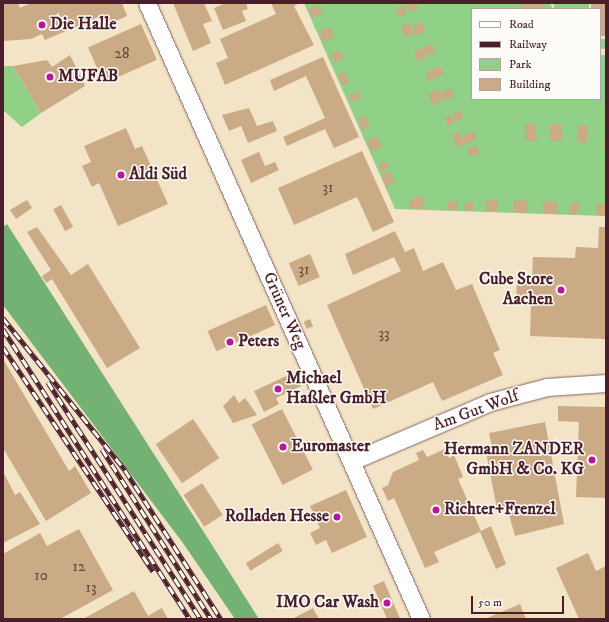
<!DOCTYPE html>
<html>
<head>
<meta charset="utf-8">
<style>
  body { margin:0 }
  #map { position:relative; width:609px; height:622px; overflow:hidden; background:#f3e3c7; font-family:"IM FELL DW Pica",serif }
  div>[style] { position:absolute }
  .green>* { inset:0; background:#90d087; transform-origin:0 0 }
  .round { border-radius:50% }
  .forest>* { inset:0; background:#74b274 }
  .building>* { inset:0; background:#caab85; transform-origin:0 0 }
  .roads { filter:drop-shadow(0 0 1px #856462) drop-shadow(0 0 1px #856462) }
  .tertiary>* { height:17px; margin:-8.5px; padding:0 8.5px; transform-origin:8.5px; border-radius:8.5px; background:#fff }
  .rail>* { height:4.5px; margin-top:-2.25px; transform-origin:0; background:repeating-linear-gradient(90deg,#fdfcf7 0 9px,#4a1f2b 0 18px); box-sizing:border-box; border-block:1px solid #4a1f2b }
  .dots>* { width:11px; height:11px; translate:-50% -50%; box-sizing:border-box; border:2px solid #fdfcf7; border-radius:50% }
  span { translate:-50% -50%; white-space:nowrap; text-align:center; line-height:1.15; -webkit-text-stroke:3px #fdfcf7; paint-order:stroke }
  .number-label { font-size:15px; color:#6a4242 }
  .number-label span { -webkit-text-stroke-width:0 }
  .poi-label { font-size:17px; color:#4a1f2b; font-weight:700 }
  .left { translate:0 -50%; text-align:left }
  .right { translate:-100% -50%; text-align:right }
  .street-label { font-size:17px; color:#4a1f2b }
  .frame { position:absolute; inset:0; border:4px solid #4a1f2b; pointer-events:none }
  .legend { position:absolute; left:471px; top:8px; width:130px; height:92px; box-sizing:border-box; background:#fdfcf7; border:1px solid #b5a4a5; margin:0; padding:5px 7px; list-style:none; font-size:12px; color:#4a1f2b }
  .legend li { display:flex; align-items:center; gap:8px; height:20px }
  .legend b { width:20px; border:1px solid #b5a4a5 }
  .scale { position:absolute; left:471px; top:596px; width:93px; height:18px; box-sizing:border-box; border:2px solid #4a1f2b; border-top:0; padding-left:5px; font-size:12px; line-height:14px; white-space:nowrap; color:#4a1f2b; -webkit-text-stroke:3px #fdfcf7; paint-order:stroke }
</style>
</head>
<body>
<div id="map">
  <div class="green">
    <i style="clip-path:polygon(304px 3px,550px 3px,553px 9px,472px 9px,472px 99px,600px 99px,600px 55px,606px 55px,606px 216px,395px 209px)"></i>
    <i style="left:554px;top:3px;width:35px;height:7px"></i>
    <i class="round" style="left:598px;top:39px;width:10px;height:10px"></i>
    <i style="clip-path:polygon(3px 66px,13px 66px,41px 113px,22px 127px,3px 110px)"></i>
  </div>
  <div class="forest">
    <i style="clip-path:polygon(7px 224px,205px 534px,259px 619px,235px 619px,183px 543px,3px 305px,3px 227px)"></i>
  </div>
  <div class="building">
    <i style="clip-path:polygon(3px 3px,18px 3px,20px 8px,31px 3px,122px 3px,127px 16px,105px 26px,101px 16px,45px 40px,42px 34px,31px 39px,3px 41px)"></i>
    <i style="clip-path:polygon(173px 3px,204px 3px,212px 21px,203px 24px,211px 43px,193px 51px)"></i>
    <i style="clip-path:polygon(226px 3px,246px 3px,248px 9px,242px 11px,246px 21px,223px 30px,214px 8px)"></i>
    <i style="clip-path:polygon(271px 3px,300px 3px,294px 6px,314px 45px,225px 85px,216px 63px,228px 58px,220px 39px,276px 14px)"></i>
    <i style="clip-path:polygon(406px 3px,417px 3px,419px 8px,410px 12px)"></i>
    <i style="clip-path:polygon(520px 3px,542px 3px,544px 9px,523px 9px)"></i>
    <i style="clip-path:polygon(591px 3px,606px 3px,606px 36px,600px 36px,600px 9px,591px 9px)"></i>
    <i style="left:320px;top:5px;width:9px;height:12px;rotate:69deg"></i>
    <i style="left:403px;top:5px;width:9px;height:9px;rotate:63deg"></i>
    <i style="left:422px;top:22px;width:10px;height:10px;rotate:66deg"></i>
    <i style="left:410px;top:23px;width:12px;height:10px;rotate:66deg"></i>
    <i style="left:141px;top:24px;width:39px;height:58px;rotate:66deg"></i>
    <i style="left:330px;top:27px;width:11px;height:12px;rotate:68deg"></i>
    <i style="left:432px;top:44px;width:9px;height:10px;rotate:69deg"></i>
    <i style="left:422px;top:48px;width:11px;height:9px;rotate:68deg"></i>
    <i style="left:340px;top:50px;width:9px;height:11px;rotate:63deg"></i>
    <i style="clip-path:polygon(70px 55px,85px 86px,41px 113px,13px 66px,47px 60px,52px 67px)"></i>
    <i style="clip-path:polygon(323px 57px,359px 137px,334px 148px,325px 129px,287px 146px,283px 137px,325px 118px,306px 76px,274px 91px,270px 80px)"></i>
    <i style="left:440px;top:66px;width:9px;height:9px;rotate:63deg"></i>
    <i style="clip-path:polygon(432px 70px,435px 78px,429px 81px,425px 73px)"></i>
    <i style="clip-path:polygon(345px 72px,350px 82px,342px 85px,338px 75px)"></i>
    <i style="left:451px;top:88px;width:9px;height:10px;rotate:69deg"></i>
    <i style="left:439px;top:89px;width:12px;height:12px;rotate:66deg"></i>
    <i style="clip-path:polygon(358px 91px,361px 98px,351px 102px,348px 96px)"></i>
    <i style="clip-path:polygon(249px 108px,257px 126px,273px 121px,277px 131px,248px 143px,241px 126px,229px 131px,222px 115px)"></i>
    <i style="left:460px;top:110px;width:9px;height:9px;rotate:63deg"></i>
    <i style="left:451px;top:115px;width:9px;height:7px;rotate:69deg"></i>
    <i style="clip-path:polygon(365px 116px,370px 127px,362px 130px,358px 118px)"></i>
    <i style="clip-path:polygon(525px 124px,534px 124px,537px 141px,525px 141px)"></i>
    <i style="left:550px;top:124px;width:12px;height:17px"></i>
    <i style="left:578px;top:125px;width:9px;height:17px"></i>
    <i style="clip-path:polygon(126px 128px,135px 149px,142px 146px,168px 204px,118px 226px,99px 183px,92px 187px,82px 166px,91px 162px,84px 146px)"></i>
    <i style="left:473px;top:131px;width:9px;height:13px;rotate:63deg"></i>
    <i style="left:459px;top:132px;width:13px;height:8px;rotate:67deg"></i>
    <i style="clip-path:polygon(605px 132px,606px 132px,606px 148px,604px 147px)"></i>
    <i style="left:378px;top:137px;width:11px;height:12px;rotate:68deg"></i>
    <i style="left:476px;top:145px;width:9px;height:10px;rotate:63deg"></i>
    <i style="clip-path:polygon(362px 151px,394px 222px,373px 232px,357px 197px,294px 225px,278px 188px)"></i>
    <i style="clip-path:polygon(259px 152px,265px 166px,275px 162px,279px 170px,251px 183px,241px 160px)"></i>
    <i style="clip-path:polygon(386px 161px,389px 168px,382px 172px,379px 165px)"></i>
    <i style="clip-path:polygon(389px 171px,395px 182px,386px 187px,381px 175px)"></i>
    <i style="clip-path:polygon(414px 196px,424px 197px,423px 209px,409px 208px,409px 200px,414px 200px)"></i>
    <i style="left:487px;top:199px;width:11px;height:12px;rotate:5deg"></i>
    <i style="clip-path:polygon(27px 200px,32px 208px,16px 219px,10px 210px)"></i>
    <i style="left:514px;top:200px;width:14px;height:12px;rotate:4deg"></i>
    <i style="left:448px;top:201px;width:10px;height:9px"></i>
    <i style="clip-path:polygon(544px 201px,557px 202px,557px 213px,543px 213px)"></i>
    <i style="clip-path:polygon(465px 202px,473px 202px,473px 211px,464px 210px)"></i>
    <i style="left:571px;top:202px;width:8px;height:12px;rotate:7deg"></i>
    <i style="clip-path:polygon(597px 204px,606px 204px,606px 216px,596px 215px)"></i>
    <i style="left:61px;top:205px;width:25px;height:9px;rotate:61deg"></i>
    <i style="clip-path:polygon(37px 227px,71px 275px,88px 264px,140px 348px,107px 368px,52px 279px,46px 283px,42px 276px,51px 270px,27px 232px)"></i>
    <i style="clip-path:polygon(599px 227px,606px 227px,606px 339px,530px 336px,531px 304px,516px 303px,517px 277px,532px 277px,533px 257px,575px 258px,576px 247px,598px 248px)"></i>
    <i style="clip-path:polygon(395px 231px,405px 252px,414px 248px,423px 271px,443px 262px,456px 290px,472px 284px,500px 350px,493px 353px,503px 375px,442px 401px,433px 382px,373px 409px,327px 305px,401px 271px,394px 257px,353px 275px,345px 254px)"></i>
    <i style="left:310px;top:254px;width:25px;height:23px;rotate:67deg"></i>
    <i style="left:266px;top:305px;width:22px;height:64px;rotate:66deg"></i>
    <i style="left:310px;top:319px;width:8px;height:7px;rotate:67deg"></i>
    <i style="clip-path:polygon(3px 359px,69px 471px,75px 466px,91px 493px,46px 521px,3px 448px)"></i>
    <i style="clip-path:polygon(295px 372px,301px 386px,276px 398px,279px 404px,264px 412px,254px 391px)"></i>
    <i style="clip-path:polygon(234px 395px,239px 403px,245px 398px,257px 415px,233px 423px,223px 406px)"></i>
    <i style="clip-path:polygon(558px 406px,606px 407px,606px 498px,576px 497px,579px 422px,558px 421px)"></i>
    <i style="left:282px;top:409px;width:68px;height:34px;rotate:63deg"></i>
    <i style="left:193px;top:419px;width:47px;height:45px;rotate:56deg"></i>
    <i style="clip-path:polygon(545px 422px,564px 524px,515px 536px,507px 507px,497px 509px,485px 447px,492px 446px,489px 433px)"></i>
    <i style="clip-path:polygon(445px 449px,449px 458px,454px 455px,463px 477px,458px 479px,481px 531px,491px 526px,506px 564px,496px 569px,480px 532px,434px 552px,439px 562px,425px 568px,394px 498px,388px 501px,382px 488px,388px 485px,393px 472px,419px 460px,416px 453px,423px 450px,427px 457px)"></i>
    <i style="clip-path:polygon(3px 471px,15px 495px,20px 492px,40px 524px,3px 543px)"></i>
    <i style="left:202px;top:483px;width:38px;height:22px;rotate:57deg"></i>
    <i style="clip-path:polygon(346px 490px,367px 537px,332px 553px,326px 540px,316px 545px,310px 533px,320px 528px,310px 506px)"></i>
    <i style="clip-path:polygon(79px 529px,113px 590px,60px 619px,3px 619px,3px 554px,40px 533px,47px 546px)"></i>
    <i style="left:278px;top:543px;width:9px;height:38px;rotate:58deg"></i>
    <i style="clip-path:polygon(588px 553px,596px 571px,606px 566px,606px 619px,579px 619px,556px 568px)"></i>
    <i style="left:384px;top:581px;width:41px;height:12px;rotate:67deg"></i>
    <i style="clip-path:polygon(134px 591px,148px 616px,162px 608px,168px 619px,83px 619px)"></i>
    <i style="clip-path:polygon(520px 604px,526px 619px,485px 619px)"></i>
    <i style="clip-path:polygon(313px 608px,319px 619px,292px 619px)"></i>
  </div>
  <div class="roads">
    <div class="tertiary">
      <i style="left:147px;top:3px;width:674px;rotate:66.02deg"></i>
      <i style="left:352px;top:461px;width:150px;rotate:-23.1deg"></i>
      <i style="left:490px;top:402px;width:59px;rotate:-14.7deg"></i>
      <i style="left:547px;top:387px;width:59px;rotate:-3.9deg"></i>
    </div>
  </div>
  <div class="rail">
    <i style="left:3px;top:318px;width:195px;rotate:51.2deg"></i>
    <i style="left:125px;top:470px;width:177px;rotate:57.2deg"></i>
    <i style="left:3px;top:329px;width:345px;rotate:57.2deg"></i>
    <i style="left:3px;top:347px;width:270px;rotate:56.2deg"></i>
    <i style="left:48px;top:382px;width:282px;rotate:57.2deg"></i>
    <i style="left:102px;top:449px;width:202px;rotate:57.3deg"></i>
  </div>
  <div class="dots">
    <i style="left:42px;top:25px;background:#b5179e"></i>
    <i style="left:50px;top:77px;background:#b5179e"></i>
    <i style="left:121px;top:175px;background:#b5179e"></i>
    <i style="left:561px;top:290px;background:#b5179e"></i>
    <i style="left:230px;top:342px;background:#b5179e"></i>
    <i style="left:278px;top:389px;background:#b5179e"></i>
    <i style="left:283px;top:447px;background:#b5179e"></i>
    <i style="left:592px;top:460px;background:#b5179e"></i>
    <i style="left:436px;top:510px;background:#b5179e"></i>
    <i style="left:337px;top:517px;background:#b5179e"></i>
    <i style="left:387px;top:603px;background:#b5179e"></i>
  </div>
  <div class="number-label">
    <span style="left:122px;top:54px">28</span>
    <span style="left:328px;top:188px">31</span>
    <span style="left:304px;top:270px">31</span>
    <span style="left:384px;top:334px">33</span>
    <span style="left:79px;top:567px">12</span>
    <span style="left:41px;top:576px">10</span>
    <span style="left:91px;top:588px">13</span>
  </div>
  <div class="poi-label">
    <span class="left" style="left:50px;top:25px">Die Halle</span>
    <span class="left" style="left:58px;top:77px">MUFAB</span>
    <span class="left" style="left:129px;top:175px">Aldi Süd</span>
    <span class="right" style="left:553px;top:290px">Cube Store<br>Aachen</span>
    <span class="left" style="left:238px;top:342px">Peters</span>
    <span class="left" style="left:286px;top:389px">Michael<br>Haßler GmbH</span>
    <span class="left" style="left:291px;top:447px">Euromaster</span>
    <span class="right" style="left:584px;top:460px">Hermann ZANDER<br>GmbH &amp; Co. KG</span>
    <span class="left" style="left:444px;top:510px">Richter+Frenzel</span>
    <span class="right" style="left:329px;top:517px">Rolladen Hesse</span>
    <span class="right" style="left:379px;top:603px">IMO Car Wash</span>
  </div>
  <div class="street-label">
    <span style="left:284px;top:311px;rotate:66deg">Grüner Weg</span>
    <span style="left:476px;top:411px;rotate:-20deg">Am Gut Wolf</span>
  </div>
  <div class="frame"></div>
  <ul class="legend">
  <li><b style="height:5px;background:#fff"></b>Road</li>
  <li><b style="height:5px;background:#4a1f2b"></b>Railway</li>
  <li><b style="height:11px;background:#90d087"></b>Park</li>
  <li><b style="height:11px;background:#caab85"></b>Building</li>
  </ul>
  <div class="scale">50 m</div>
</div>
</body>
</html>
